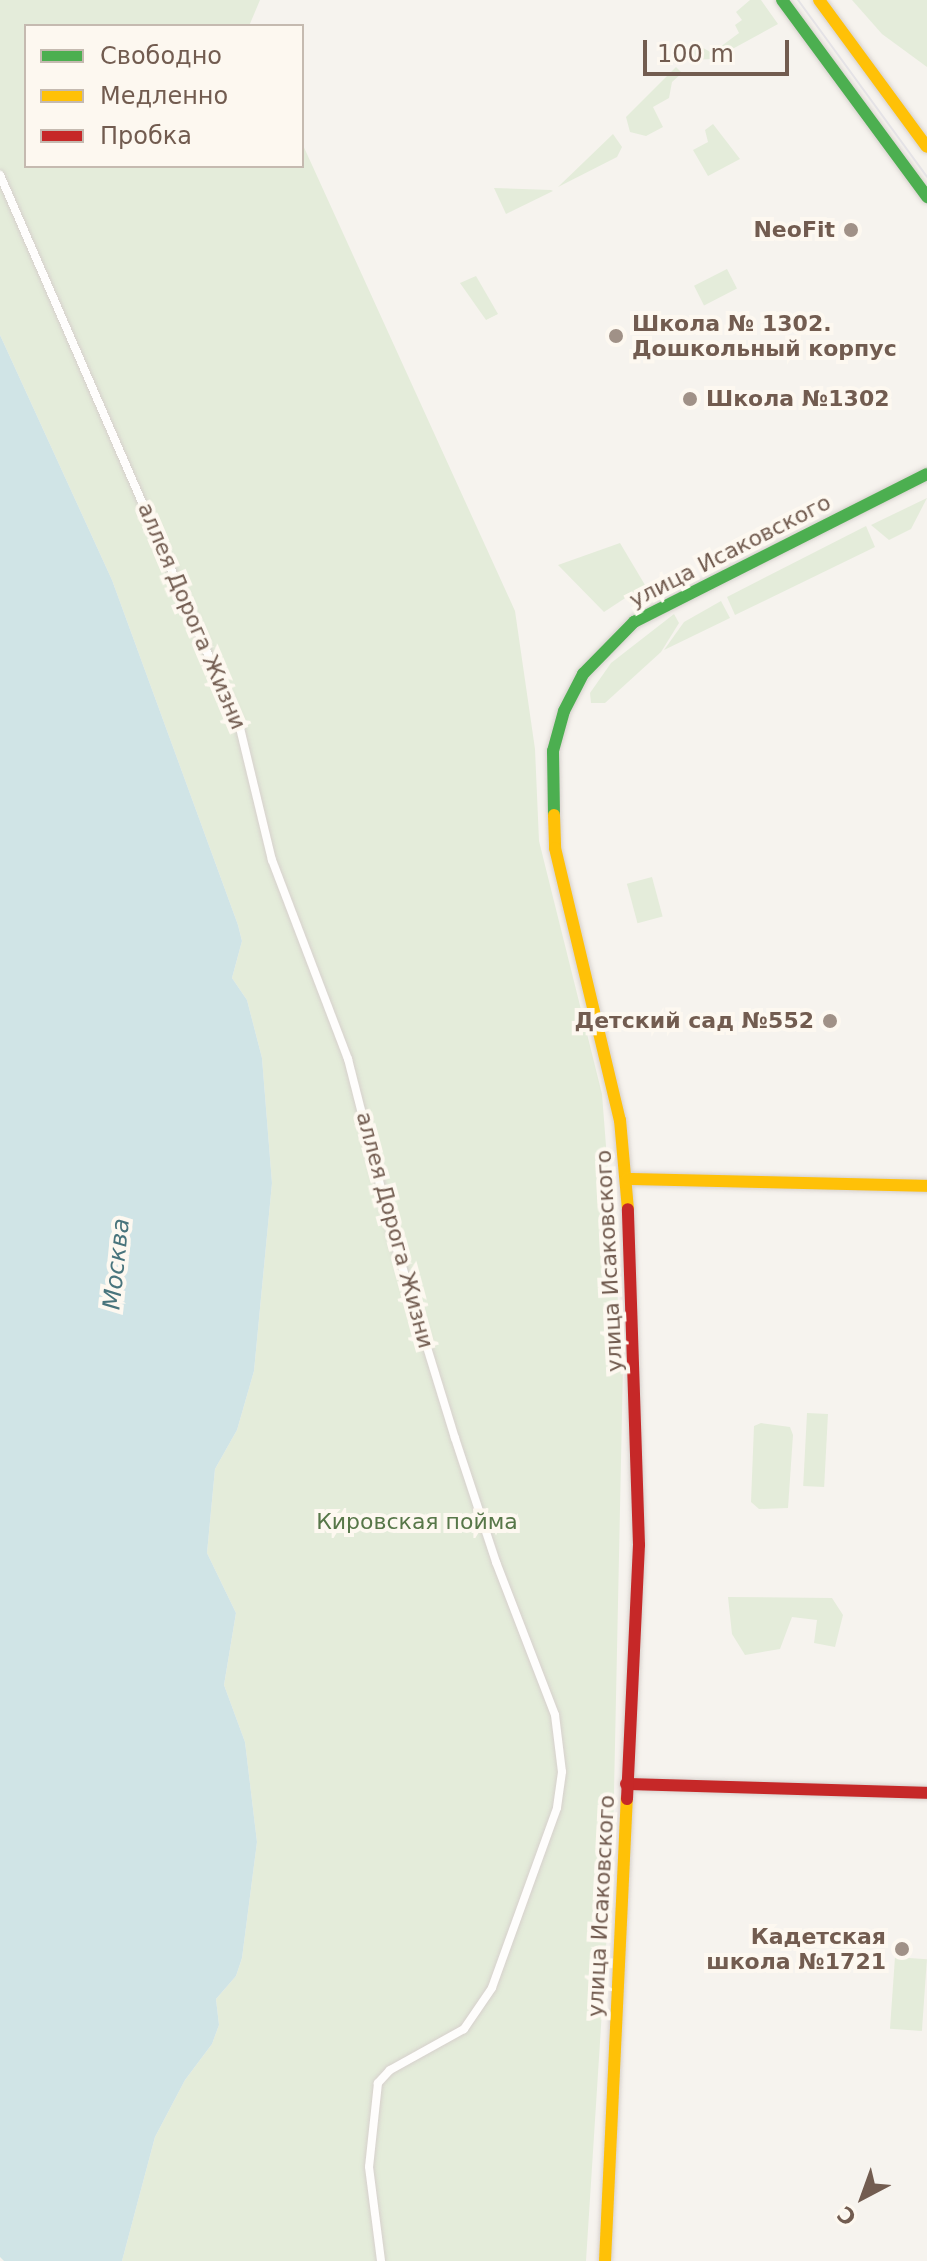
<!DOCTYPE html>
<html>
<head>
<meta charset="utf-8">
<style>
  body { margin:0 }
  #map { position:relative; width:927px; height:2261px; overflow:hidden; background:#f6f3ee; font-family:"DejaVu Sans",sans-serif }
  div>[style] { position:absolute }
  .green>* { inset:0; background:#e4ecda; transform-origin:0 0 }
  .water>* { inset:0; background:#d0e4e6 }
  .roads { filter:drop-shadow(0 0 2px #d6d0cc) drop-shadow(0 0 2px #d6d0cc) }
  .street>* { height:8px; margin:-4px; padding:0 4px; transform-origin:4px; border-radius:4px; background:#fefdfc }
  .fast>* { height:12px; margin:-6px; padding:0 6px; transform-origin:6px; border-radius:6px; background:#4caf50 }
  .slow>* { height:12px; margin:-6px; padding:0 6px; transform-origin:6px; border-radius:6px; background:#ffc107 }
  .jam>* { height:12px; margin:-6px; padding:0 6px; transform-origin:6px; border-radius:6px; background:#c62828 }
  .tram>* { height:2px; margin:-1px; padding:0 1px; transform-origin:1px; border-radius:1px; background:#e5e3e6 }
  .dots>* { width:22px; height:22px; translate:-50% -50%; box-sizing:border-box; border:4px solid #fdf8f0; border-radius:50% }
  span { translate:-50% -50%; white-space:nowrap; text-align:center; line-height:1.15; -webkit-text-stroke:8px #fdf8f0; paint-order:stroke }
  .poi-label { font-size:22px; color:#725c50; font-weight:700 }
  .right { translate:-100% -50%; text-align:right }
  .left { translate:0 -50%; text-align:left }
  .street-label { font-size:22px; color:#725c50 }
  .park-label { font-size:22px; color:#577749 }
  .water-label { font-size:24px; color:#48747c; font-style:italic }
  .legend { position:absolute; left:24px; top:24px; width:280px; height:144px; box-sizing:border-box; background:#fdf8f0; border:2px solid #c5bab0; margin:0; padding:10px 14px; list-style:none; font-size:24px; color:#725c50 }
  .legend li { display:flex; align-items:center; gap:16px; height:40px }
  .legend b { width:40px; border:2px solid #c5bab0 }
  .north { position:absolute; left:823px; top:2157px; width:80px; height:80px; -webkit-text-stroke:6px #fdf8f0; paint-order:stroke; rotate:221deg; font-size:22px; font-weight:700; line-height:32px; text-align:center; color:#725c50 }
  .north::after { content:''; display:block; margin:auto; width:28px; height:36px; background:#725c50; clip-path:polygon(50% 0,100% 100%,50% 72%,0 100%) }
  .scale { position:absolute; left:643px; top:40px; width:146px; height:36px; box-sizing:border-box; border:4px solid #725c50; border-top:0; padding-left:10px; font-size:24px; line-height:28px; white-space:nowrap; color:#725c50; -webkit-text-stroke:6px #fdf8f0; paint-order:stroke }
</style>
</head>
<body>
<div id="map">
  <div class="green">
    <i style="clip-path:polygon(0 0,260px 0,249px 26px,26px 26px,26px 166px,302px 166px,302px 143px,515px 611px,535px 749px,539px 841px,602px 1094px,623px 1367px,613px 1839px,586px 2261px,122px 2261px,155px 2137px,185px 2080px,212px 2044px,219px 2025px,216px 1999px,236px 1976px,242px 1958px,257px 1842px,245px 1742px,224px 1685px,236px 1613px,207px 1553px,215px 1469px,237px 1430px,254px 1371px,272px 1183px,262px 1058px,247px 1000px,232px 978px,242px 941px,238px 925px,112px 580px,0 335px)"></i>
    <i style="clip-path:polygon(750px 0,761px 0,778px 24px,714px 59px,681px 60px,698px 45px,712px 53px,739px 33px,735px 25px,742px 20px,736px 12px)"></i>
    <i style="clip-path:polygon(852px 0,927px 0,927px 67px,882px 34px)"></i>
    <i style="clip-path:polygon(676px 67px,682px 73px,672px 82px,669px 98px,653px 107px,663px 127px,646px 136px,630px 132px,626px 117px)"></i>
    <i style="clip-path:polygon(713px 124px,740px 159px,708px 176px,693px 150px,708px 142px,705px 130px)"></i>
    <i style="clip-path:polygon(613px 134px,622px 147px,617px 157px,558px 187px)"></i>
    <i style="clip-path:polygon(494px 188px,551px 190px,553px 191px,506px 214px)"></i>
    <i style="left:727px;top:269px;width:22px;height:37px;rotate:63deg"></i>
    <i style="clip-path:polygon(476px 276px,498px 314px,486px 320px,460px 283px)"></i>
    <i style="clip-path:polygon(927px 498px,911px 529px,889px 540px,871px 525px)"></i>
    <i style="clip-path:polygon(866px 526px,875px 547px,735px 615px,727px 597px)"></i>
    <i style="clip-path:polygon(620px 543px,645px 585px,604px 612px,558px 565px)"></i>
    <i style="clip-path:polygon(721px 601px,730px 618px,664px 650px,684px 622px)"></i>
    <i style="clip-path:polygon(674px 614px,679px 623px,661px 652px,605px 703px,591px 703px,590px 693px,611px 663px)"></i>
    <i style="left:652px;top:877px;width:41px;height:26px;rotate:75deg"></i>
    <i style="left:807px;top:1413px;width:21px;height:73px;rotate:3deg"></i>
    <i style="clip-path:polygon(761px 1423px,790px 1427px,793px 1435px,788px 1508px,759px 1509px,751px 1502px,754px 1426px)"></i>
    <i style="clip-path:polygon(728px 1597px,832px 1598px,843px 1615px,835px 1647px,814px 1643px,817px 1620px,792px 1617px,780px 1649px,745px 1655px,732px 1634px)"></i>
    <i style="left:895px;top:1957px;width:32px;height:72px;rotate:4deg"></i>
  </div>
  <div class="water">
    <i style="clip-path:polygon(0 335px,112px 580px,238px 925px,242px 941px,232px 978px,247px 1000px,262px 1058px,272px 1183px,254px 1371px,237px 1430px,215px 1469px,207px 1553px,236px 1613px,224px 1685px,245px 1742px,257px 1842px,242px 1958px,236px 1976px,216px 1999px,219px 2025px,212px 2044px,185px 2080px,155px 2137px,122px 2261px,4px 2261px,0 2257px)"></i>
  </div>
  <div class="roads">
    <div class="street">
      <i style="left:0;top:175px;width:603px;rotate:66.54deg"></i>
      <i style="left:240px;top:728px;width:136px;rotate:76.4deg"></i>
      <i style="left:272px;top:860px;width:213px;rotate:69.1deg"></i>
      <i style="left:348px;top:1059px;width:187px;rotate:75.7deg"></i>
      <i style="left:394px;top:1240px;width:207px;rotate:72.9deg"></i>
      <i style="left:455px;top:1438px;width:131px;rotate:71.7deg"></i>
      <i style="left:496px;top:1562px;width:164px;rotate:68.9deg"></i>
      <i style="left:555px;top:1715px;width:57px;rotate:83deg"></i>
      <i style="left:562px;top:1772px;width:36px;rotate:98deg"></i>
      <i style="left:557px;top:1808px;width:191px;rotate:109.9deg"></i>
      <i style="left:492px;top:1988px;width:50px;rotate:124.3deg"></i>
      <i style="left:464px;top:2029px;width:85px;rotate:151deg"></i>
      <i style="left:390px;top:2070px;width:18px;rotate:133deg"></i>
      <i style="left:378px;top:2083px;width:84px;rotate:96.1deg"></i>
      <i style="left:369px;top:2167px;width:95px;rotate:82.7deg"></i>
    </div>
    <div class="fast">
      <i style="left:782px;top:0;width:245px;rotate:53.6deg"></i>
      <i style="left:554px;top:815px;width:64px;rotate:-90.9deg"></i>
      <i style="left:553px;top:751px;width:41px;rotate:-74.6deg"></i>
      <i style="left:564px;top:711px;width:42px;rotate:-62.8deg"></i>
      <i style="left:583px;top:674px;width:73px;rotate:-45.6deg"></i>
      <i style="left:634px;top:622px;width:328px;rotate:-26.8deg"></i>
    </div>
    <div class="slow">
      <i style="left:819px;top:0;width:182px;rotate:53.7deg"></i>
      <i style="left:554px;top:815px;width:33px;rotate:88deg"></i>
      <i style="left:555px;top:848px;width:280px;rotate:76.6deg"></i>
      <i style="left:620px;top:1120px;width:89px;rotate:84.9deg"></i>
      <i style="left:627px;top:1179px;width:300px;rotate:1.3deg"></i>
      <i style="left:605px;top:2261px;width:463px;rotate:-87.3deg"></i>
    </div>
    <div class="jam">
      <i style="left:626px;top:1784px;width:301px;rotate:1.7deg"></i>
      <i style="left:627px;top:1799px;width:254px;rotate:-87.3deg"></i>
      <i style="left:639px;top:1545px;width:336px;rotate:-91.9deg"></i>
    </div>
  </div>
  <div class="tram">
    <i style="left:798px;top:0;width:219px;rotate:53.9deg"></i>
  </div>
  <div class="dots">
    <i style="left:851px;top:230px;background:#a09187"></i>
    <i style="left:616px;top:336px;background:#a09187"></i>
    <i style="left:690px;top:399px;background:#a09187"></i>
    <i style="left:830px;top:1021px;background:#a09187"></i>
    <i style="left:902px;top:1949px;background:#a09187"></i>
  </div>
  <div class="poi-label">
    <span class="right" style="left:835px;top:230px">NeoFit</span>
    <span class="left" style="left:632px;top:336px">Школа № 1302.<br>Дошкольный корпус</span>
    <span class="left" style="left:706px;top:399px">Школа №1302</span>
    <span class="right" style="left:814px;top:1021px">Детский сад №552</span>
    <span class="right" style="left:886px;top:1949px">Кадетская<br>школа №1721</span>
  </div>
  <div class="street-label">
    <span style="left:730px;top:551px;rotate:-27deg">улица Исаковского</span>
    <span style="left:192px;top:616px;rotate:67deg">аллея Дорога Жизни</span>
    <span style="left:395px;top:1230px;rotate:75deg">аллея Дорога Жизни</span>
    <span style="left:609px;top:1261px;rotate:-93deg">улица Исаковского</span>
    <span style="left:601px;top:1906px;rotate:-87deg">улица Исаковского</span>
  </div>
  <div class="park-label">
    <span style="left:417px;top:1522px">Кировская пойма</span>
  </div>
  <div class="water-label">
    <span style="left:117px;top:1264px;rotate:-84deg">Москва</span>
  </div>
  <ul class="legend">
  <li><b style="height:10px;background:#4caf50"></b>Свободно</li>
  <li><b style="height:10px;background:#ffc107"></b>Медленно</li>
  <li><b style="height:10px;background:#c62828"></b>Пробка</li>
  </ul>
  <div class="north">С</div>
  <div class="scale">100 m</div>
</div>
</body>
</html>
